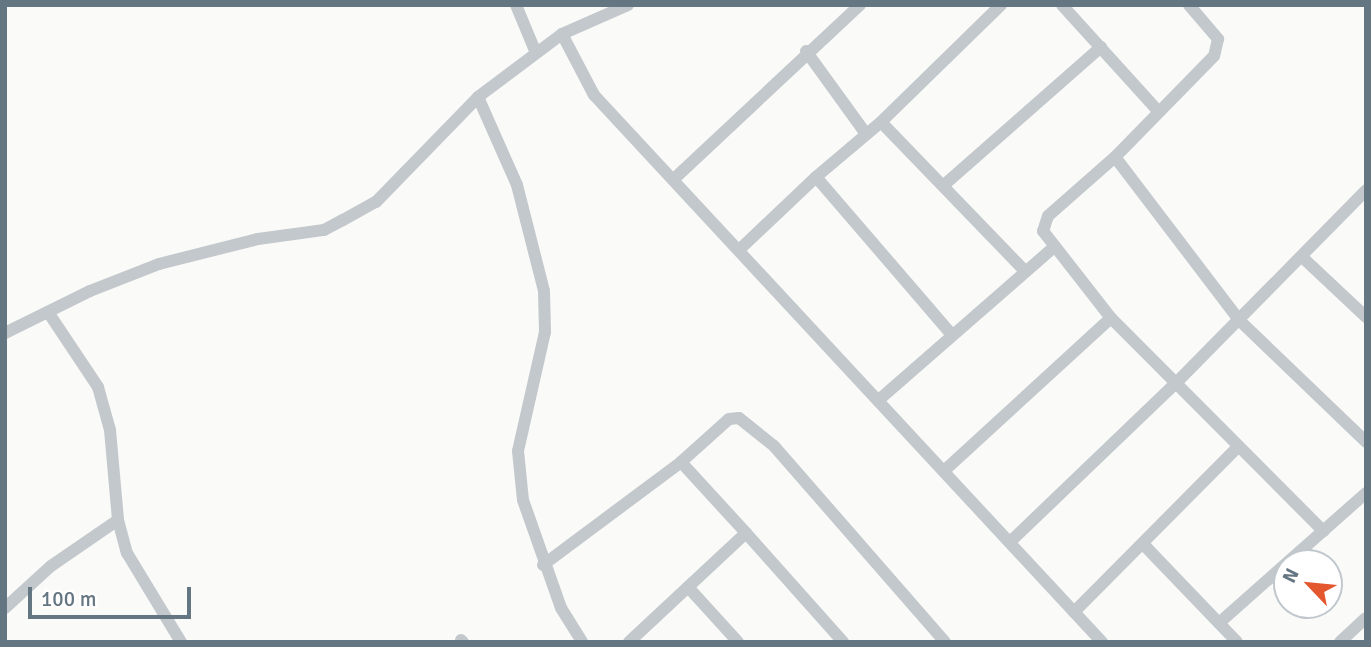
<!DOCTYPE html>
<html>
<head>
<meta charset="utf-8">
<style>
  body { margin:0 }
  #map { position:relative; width:1371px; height:647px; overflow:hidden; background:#fafaf8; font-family:Signika,sans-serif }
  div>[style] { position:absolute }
  .street>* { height:12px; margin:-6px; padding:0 6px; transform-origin:6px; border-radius:6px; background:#c3c8cc }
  span { translate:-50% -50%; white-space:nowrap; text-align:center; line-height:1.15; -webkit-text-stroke:7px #fff; paint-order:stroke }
  .frame { position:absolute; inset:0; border:7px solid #657683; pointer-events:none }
  .north { position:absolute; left:1273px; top:549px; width:70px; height:70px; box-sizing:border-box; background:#fff; border:2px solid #c1c8cd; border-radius:50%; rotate:296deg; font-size:19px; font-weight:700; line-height:28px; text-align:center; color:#657683 }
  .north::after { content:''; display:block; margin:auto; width:24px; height:32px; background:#e4572e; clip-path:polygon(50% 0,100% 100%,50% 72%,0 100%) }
  .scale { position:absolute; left:28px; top:587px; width:163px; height:32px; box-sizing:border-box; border:4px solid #657683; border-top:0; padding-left:9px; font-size:21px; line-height:24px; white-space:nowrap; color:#657683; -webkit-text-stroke:5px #fff; paint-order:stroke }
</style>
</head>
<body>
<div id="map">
  <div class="street">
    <i style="left:516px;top:5px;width:52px;rotate:67.4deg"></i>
    <i style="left:1062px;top:5px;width:144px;rotate:47.8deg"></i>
    <i style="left:1189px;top:5px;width:45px;rotate:49.5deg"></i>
    <i style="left:1218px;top:39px;width:17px;rotate:103deg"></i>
    <i style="left:1214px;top:56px;width:141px;rotate:134.4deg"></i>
    <i style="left:1115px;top:157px;width:89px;rotate:138.6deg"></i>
    <i style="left:1048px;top:216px;width:16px;rotate:108deg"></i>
    <i style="left:1043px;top:231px;width:110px;rotate:52deg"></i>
    <i style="left:1111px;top:318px;width:301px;rotate:45.1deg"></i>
    <i style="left:562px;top:34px;width:69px;rotate:62.3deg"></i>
    <i style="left:594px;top:95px;width:747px;rotate:47.12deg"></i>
    <i style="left:806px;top:51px;width:102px;rotate:54.1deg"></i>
    <i style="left:478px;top:97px;width:96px;rotate:66.1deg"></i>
    <i style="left:517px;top:185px;width:109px;rotate:75.7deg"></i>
    <i style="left:544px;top:291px;width:41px;rotate:88.6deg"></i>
    <i style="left:545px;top:332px;width:122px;rotate:102.8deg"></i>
    <i style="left:518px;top:451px;width:49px;rotate:84.2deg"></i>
    <i style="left:523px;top:500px;width:114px;rotate:70.6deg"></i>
    <i style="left:561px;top:608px;width:40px;rotate:58deg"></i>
    <i style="left:881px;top:122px;width:206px;rotate:46deg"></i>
    <i style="left:1115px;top:157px;width:205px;rotate:52.7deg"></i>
    <i style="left:1239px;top:320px;width:176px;rotate:43.8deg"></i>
    <i style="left:675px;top:178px;width:253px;rotate:-43.1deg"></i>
    <i style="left:944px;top:185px;width:209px;rotate:-41.3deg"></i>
    <i style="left:739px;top:250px;width:106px;rotate:-43.5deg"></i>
    <i style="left:1302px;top:257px;width:88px;rotate:43.2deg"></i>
    <i style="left:48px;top:312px;width:90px;rotate:56.3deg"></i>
    <i style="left:98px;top:387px;width:45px;rotate:74.4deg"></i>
    <i style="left:110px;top:430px;width:90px;rotate:84.9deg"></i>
    <i style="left:118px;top:520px;width:34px;rotate:75deg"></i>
    <i style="left:127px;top:553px;width:104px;rotate:58.8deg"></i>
    <i style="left:5px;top:333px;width:95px;rotate:-26.3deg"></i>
    <i style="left:90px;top:291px;width:74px;rotate:-21.4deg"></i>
    <i style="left:159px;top:264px;width:102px;rotate:-14.2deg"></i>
    <i style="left:258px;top:239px;width:67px;rotate:-7.8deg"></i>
    <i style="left:324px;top:230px;width:21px;rotate:-28deg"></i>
    <i style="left:343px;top:220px;width:38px;rotate:-29deg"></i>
    <i style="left:376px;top:202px;width:146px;rotate:-45.8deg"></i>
    <i style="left:478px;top:97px;width:105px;rotate:-36.9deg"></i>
    <i style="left:562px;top:34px;width:72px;rotate:-23.7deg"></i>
    <i style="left:952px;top:335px;width:208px;rotate:-130.7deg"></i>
    <i style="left:816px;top:177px;width:85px;rotate:-40.2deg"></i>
    <i style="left:881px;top:122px;width:168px;rotate:-44.3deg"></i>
    <i style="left:881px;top:398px;width:230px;rotate:-41.1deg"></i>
    <i style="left:681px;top:462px;width:96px;rotate:47.5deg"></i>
    <i style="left:945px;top:470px;width:225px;rotate:-42.5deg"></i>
    <i style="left:1010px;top:542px;width:230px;rotate:-43.8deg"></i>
    <i style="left:1176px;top:383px;width:271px;rotate:-45.4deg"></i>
    <i style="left:1144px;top:545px;width:134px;rotate:46.2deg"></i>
    <i style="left:543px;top:565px;width:172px;rotate:-36.7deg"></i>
    <i style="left:681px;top:462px;width:64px;rotate:-41.9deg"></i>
    <i style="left:729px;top:419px;width:10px;rotate:-6deg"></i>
    <i style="left:739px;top:418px;width:45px;rotate:38.7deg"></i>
    <i style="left:774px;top:446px;width:260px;rotate:48.9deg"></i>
    <i style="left:688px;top:587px;width:74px;rotate:47.7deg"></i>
    <i style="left:5px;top:608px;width:62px;rotate:-42.4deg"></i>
    <i style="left:51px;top:566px;width:81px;rotate:-34.5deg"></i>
    <i style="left:1074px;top:612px;width:231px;rotate:-45.2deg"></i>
    <i style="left:1219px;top:623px;width:196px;rotate:-41.5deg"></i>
    <i style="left:461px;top:640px;width:3px;rotate:45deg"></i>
    <i style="left:629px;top:642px;width:160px;rotate:-43deg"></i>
    <i style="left:746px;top:533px;width:146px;rotate:48.3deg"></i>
    <i style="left:1340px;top:642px;width:35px;rotate:-43deg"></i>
  </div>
  <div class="frame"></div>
  <div class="north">N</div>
  <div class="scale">100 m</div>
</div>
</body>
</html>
